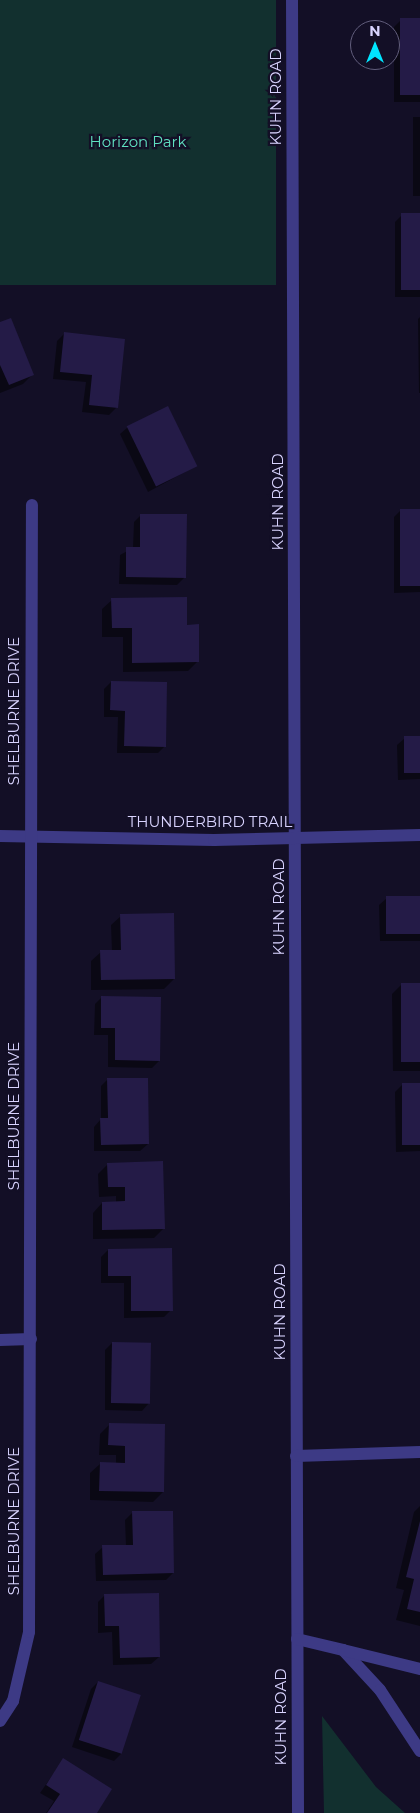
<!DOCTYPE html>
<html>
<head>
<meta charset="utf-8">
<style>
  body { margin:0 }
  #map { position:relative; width:420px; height:1813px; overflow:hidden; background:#130f26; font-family:Montserrat,sans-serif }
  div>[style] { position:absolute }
  .green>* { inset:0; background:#12302f; transform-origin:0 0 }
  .shadow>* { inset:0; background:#0007; transform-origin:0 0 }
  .building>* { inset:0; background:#241b47; transform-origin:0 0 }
  .minor>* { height:12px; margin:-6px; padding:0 6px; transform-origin:6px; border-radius:6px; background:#3d3a85 }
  span { translate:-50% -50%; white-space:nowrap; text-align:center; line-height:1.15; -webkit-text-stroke:4.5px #130f26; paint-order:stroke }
  .street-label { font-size:15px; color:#d9d4ff }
  .park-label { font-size:15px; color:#5fe0c0 }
  .north { position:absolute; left:350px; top:20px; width:50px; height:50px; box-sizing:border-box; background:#130f26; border:1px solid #625e7d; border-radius:50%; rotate:0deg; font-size:14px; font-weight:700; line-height:20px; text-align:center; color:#d9d4ff }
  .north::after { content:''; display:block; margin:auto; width:18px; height:22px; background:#00e5ff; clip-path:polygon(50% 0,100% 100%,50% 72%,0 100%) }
</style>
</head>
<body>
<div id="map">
  <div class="green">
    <i style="left:0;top:0;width:276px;height:285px"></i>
    <i style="clip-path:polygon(322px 1716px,376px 1787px,405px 1813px,324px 1813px)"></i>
  </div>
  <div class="shadow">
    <i style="clip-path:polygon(401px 20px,420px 20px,420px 102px,394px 102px,394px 27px)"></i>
    <i style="left:420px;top:117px;width:79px;height:7px;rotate:90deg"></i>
    <i style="clip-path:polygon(402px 215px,420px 215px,420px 297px,395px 297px,395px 222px)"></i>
    <i style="clip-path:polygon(420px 317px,420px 393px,419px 393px,418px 319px)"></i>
    <i style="clip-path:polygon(0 323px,32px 375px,23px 384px,0 393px)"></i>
    <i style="clip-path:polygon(64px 334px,124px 340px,116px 408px,109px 415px,82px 412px,86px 382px,53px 379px,57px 341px)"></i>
    <i style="clip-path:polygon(128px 427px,196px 466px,148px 492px,120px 434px)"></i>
    <i style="clip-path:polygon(401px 510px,420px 510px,420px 592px,394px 593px,394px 517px)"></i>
    <i style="clip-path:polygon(141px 515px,185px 577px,177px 585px,119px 584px,120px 555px,133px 548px,134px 522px)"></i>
    <i style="clip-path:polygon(112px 600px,186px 626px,198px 661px,188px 671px,123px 672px,123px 637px,102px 637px,102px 609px)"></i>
    <i style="clip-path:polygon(111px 682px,165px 746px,158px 753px,117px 753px,118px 717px,104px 717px,104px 689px)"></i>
    <i style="clip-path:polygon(420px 737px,420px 779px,398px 780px,397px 745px,405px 738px)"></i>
    <i style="clip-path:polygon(387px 898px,420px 898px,420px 941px,380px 941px,379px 905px)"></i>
    <i style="clip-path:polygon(121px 916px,174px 979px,164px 989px,91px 990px,91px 961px,101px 952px,112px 952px,111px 925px)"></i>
    <i style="clip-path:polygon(402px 984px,420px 984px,420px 1071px,393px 1071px,392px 994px)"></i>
    <i style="clip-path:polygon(102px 997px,159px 1061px,152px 1068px,108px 1067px,108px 1035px,94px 1035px,95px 1004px)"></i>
    <i style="clip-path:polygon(108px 1079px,148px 1144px,140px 1151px,94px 1151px,94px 1127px,101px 1119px,101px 1086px)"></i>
    <i style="clip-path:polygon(402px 1085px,420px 1085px,420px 1151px,396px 1152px,395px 1092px)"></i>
    <i style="clip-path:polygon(108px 1164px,164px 1228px,154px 1238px,93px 1239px,93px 1213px,102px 1203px,116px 1203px,116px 1196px,99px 1197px,98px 1174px)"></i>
    <i style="clip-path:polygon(108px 1250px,171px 1310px,164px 1317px,124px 1318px,124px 1283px,101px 1283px,101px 1257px)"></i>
    <i style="clip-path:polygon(112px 1343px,149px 1403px,142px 1411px,105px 1410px,105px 1350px)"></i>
    <i style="clip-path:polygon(110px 1424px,163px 1492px,153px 1502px,90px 1500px,90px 1473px,100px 1464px,116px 1464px,116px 1455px,99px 1455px,100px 1434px)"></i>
    <i style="clip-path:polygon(420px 1506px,420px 1626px,396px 1620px,404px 1590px,396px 1588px,414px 1512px)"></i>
    <i style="clip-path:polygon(132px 1513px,173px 1573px,166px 1580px,96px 1581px,95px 1554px,103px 1547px,126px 1546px,125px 1520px)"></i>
    <i style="clip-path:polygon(105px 1595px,159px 1657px,151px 1664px,113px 1665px,112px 1632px,98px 1633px,98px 1602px)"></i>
    <i style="clip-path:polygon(98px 1682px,121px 1754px,114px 1761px,72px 1747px,91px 1689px)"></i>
    <i style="clip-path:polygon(63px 1760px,96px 1813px,46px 1813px,54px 1801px,40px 1793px)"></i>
  </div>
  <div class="building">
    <i style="left:400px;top:18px;width:20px;height:77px"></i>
    <i style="left:401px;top:213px;width:19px;height:77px"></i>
    <i style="clip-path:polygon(11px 318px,34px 375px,9px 385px,0 365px,0 322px)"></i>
    <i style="clip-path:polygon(64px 332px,125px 339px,118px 408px,89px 405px,92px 375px,60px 372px)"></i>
    <i style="left:168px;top:406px;width:67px;height:46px;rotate:64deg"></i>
    <i style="left:400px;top:509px;width:20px;height:77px"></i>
    <i style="clip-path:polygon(140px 514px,187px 514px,186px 578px,126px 577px,126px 547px,140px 547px)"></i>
    <i style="clip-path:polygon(187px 597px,187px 625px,199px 624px,199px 662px,132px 663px,132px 628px,112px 628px,111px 598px)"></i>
    <i style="clip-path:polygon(111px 681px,167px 682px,166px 747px,124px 746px,125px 711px,110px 710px)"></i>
    <i style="left:404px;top:736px;width:16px;height:37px"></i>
    <i style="left:420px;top:896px;width:38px;height:34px;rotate:90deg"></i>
    <i style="clip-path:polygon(174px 913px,175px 979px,101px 980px,100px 950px,121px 950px,120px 914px)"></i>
    <i style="left:401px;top:983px;width:19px;height:79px"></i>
    <i style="clip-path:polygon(101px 996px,161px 997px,160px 1061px,115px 1060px,115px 1028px,101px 1028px)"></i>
    <i style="clip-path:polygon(107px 1078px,148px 1078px,149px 1144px,101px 1145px,100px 1118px,108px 1118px)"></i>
    <i style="left:420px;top:1083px;width:62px;height:18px;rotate:90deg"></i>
    <i style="clip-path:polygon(163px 1161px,165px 1229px,102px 1230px,102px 1202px,125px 1201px,125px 1187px,108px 1187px,107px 1163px)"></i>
    <i style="clip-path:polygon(172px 1248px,173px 1311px,131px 1311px,131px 1276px,108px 1276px,108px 1249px)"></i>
    <i style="left:112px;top:1342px;width:39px;height:61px;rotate:1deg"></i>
    <i style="clip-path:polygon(109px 1423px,165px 1424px,164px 1492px,99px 1491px,100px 1462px,125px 1463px,125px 1446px,108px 1445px)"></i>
    <i style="clip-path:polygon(132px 1511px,173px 1511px,174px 1573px,103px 1575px,102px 1545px,133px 1545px)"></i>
    <i style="clip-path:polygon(420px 1521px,420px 1612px,407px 1609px,414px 1579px,406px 1577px)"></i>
    <i style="clip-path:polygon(159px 1593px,160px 1657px,120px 1658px,119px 1626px,105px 1626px,104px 1594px)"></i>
    <i style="left:98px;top:1681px;width:45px;height:62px;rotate:18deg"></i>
    <i style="clip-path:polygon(63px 1758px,112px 1789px,97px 1813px,47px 1813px,60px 1794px,46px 1785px)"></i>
  </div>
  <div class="minor">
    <i style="left:292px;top:0;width:1813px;rotate:89.81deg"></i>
    <i style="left:0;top:836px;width:214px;rotate:1.1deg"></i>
    <i style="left:214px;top:840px;width:206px;rotate:-1.4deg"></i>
    <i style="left:0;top:1340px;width:31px;rotate:-2deg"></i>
    <i style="left:296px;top:1456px;width:124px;rotate:-1.8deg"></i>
    <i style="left:297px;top:1639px;width:47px;rotate:13.4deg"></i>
    <i style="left:343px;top:1650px;width:54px;rotate:47.2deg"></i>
    <i style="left:380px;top:1690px;width:73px;rotate:56.7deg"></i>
    <i style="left:343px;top:1650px;width:79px;rotate:13.9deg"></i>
    <i style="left:0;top:1721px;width:24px;rotate:-57deg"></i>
    <i style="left:13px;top:1701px;width:71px;rotate:-76.9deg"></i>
    <i style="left:29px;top:1632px;width:1127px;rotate:-89.85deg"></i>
  </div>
  <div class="street-label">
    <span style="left:276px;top:97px;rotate:-90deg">KUHN ROAD</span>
    <span style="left:278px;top:502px;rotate:-90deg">KUHN ROAD</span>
    <span style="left:14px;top:711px;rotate:-90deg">SHELBURNE DRIVE</span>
    <span style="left:210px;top:822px">THUNDERBIRD TRAIL</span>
    <span style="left:279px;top:907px;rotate:-90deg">KUHN ROAD</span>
    <span style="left:14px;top:1116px;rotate:-90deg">SHELBURNE DRIVE</span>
    <span style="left:280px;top:1312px;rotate:-90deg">KUHN ROAD</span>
    <span style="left:14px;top:1521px;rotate:-90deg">SHELBURNE DRIVE</span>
    <span style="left:281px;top:1717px;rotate:-90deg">KUHN ROAD</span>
  </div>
  <div class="park-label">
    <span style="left:138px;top:142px">Horizon Park</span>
  </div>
  <div class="north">N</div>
</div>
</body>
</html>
